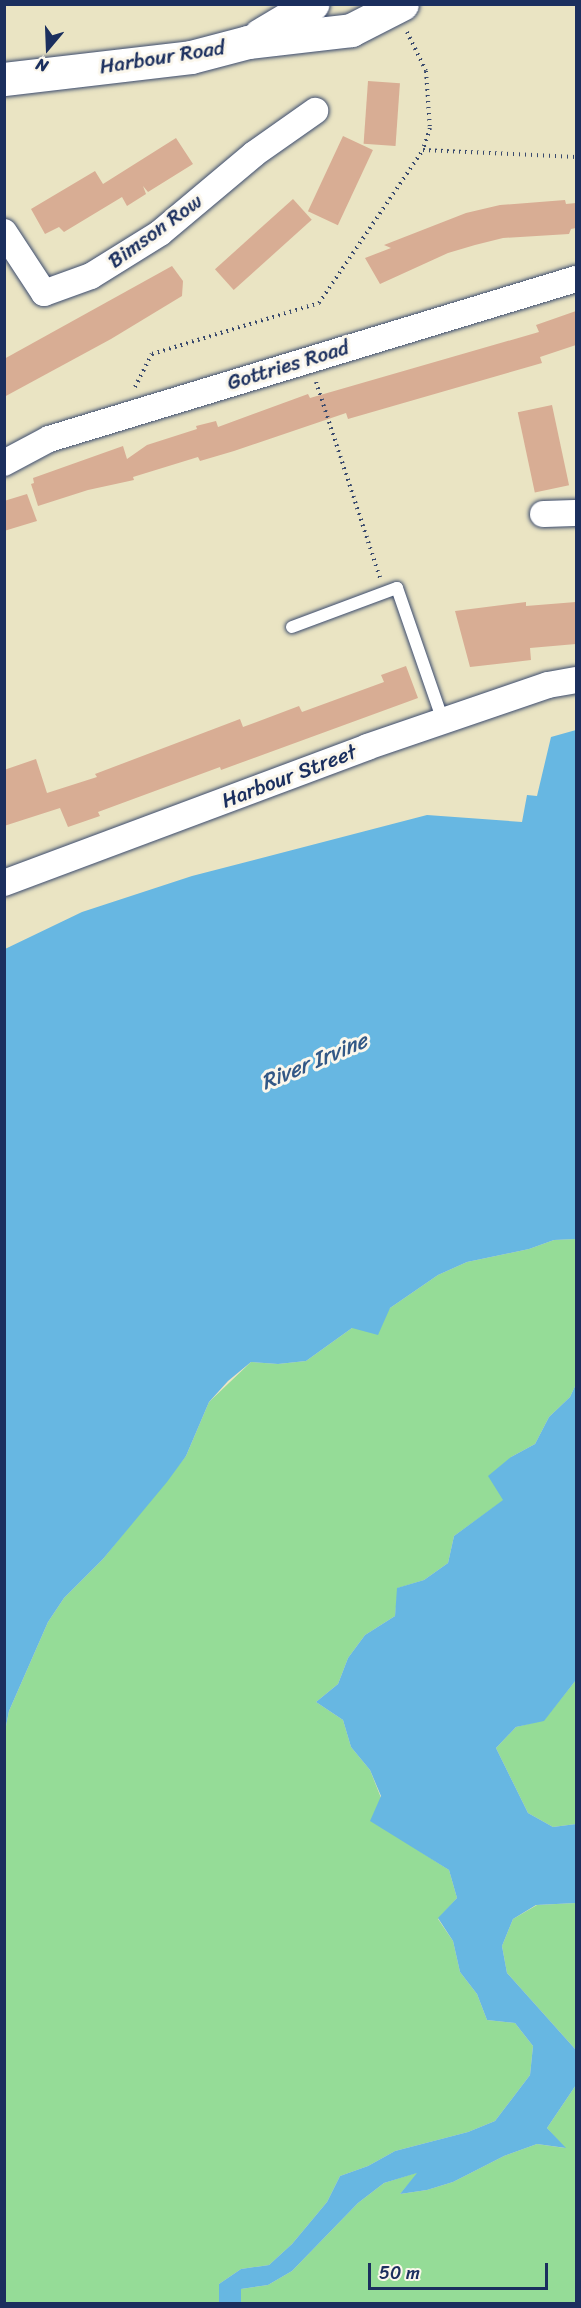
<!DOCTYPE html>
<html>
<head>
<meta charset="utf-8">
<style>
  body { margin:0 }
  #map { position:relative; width:581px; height:2308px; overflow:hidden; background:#eae4c3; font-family:Sriracha,sans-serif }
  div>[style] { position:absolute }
  .green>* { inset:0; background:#95dc97 }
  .water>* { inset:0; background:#67b7e2 }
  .building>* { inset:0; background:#d8ad94; transform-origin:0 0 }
  .path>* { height:4px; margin-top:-2px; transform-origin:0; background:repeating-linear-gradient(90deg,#3a4a6d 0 1.5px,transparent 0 6px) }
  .roads { filter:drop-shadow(0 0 2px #3a4a6d) drop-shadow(0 0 2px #3a4a6d) }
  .lane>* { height:12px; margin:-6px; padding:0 6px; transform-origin:6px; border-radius:6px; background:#fff }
  .street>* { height:26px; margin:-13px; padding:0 13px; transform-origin:13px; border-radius:13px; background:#fff }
  .secondary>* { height:33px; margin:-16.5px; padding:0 16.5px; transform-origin:16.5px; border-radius:16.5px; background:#fff }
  span { translate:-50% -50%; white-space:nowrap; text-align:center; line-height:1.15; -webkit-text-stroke:6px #fbf7ec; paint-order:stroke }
  .street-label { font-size:21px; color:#1b2f5e }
  .water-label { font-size:22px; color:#325886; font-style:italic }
  .frame { position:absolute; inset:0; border:6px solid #1b2f5e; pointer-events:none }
  .north { position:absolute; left:18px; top:18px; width:60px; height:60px; -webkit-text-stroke:4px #fbf7ec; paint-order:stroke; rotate:199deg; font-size:16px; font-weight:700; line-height:24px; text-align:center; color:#1b2f5e }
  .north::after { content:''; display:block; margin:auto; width:21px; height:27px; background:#1b2f5e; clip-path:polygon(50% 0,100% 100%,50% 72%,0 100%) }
  .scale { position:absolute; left:368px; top:2263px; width:180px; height:27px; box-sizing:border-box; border:3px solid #1b2f5e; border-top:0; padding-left:8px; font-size:18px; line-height:21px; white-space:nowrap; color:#1b2f5e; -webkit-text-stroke:4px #fbf7ec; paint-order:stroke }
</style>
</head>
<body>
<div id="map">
  <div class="green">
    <i style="clip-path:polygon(576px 1239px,576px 1384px,570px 1397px,549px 1417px,535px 1444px,511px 1457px,504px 1500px,454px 1536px,448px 1563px,424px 1580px,398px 1588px,395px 1616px,365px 1635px,348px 1658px,338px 1684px,316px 1702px,343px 1720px,351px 1747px,370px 1770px,396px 1836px,449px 1870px,457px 1898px,438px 1919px,453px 1941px,460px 1972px,477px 1994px,487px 2020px,515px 2023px,533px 2046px,530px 2075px,495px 2121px,468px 2132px,395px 2151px,368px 2166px,340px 2176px,327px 2202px,292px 2244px,269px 2265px,241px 2269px,219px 2284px,219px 2303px,5px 2304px,5px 1731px,9px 1711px,48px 1622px,64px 1598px,103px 1559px,186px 1456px,209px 1402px,251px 1362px,278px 1364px,306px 1361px,352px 1328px,390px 1308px,438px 1275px,467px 1262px,529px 1249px,554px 1240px)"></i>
    <i style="clip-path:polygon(576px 1680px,576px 1824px,553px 1827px,528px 1813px,496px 1748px,516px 1727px,544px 1720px)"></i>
    <i style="clip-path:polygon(576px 1903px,576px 2050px,507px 1973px,502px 1946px,513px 1919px,537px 1905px)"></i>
    <i style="clip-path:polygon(576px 2085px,576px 2303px,241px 2304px,241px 2289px,268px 2285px,292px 2271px,358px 2203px,384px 2183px,419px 2172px,400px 2194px,427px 2190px,453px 2182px,504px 2156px,537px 2144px,565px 2148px,547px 2128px)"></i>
  </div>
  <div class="water">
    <i style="clip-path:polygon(576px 730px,576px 1239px,554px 1240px,529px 1249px,467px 1262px,438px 1275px,390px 1308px,378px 1335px,352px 1328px,306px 1361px,278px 1364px,251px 1362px,228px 1381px,209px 1402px,186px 1456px,167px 1482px,103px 1559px,64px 1598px,48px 1622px,9px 1711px,5px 1731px,5px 949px,82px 912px,192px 876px,427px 815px,522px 822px,527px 795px,537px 796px,551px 737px)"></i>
    <i style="clip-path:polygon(576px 1384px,576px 1680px,544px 1721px,516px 1727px,496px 1748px,528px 1813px,553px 1827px,576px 1824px,576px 1903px,536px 1905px,513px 1919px,502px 1946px,507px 1973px,576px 2050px,576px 2085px,547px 2128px,566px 2148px,537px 2144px,504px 2156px,453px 2182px,427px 2190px,400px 2194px,417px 2173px,384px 2183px,358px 2203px,292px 2271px,268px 2285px,241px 2289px,241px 2303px,219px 2303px,219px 2284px,241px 2269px,269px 2265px,292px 2244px,327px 2202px,340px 2176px,368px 2166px,395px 2151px,468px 2132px,495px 2121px,530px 2075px,533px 2046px,515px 2023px,487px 2020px,477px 1994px,460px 1972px,453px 1941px,438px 1918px,457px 1898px,449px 1870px,370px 1821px,381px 1796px,370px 1770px,351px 1747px,343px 1720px,316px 1702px,338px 1684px,348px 1658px,365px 1635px,395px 1616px,397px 1588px,424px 1580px,448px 1563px,454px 1536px,503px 1500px,488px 1476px,511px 1457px,535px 1444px,549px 1417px,570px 1397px)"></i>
  </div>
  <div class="building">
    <i style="left:368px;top:81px;width:32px;height:63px;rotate:4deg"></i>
    <i style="left:343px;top:136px;width:33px;height:83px;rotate:25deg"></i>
    <i style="clip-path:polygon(176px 138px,193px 164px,148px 192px,143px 186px,146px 194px,127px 206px,122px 197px,64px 232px,59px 227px,45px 234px,31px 209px,95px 171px,103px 184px)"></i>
    <i style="left:293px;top:199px;width:28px;height:105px;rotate:48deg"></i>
    <i style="clip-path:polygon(565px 200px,566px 204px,576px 203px,576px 228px,571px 229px,569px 234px,503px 238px,475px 245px,448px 253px,380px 284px,365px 258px,391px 248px,384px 245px,466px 213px,500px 205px)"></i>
    <i style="clip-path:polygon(172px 266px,183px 281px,182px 296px,111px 339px,4px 397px,4px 359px)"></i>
    <i style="clip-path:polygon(576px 311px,576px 345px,540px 357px,542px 363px,348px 419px,346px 413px,234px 451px,200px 461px,198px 457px,133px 477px,134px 480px,88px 490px,38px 506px,31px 484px,34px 483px,33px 478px,123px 446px,127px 459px,147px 445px,197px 429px,196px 426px,216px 421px,218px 427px,308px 394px,310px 398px,539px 332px,536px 325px)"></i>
    <i style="left:552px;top:405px;width:82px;height:35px;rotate:78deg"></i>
    <i style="clip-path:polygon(27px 494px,37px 521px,4px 531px,4px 501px)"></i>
    <i style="clip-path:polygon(526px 602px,526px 606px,576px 602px,576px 644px,530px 648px,531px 660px,470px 667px,455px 611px)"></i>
    <i style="clip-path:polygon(406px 666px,418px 698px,221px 770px,220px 767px,98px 812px,100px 816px,68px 827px,60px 808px,4px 826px,4px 770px,36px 759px,47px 793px,97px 777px,95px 774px,240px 719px,243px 727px,299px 706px,302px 712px,384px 682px,381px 675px)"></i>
  </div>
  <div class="path">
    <i style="left:407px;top:32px;width:43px;rotate:64deg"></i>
    <i style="left:426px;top:71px;width:57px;rotate:86deg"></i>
    <i style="left:430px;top:128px;width:23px;rotate:108deg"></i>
    <i style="left:316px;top:382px;width:206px;rotate:71.9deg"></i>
    <i style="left:135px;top:387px;width:37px;rotate:-63deg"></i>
    <i style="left:152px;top:354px;width:175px;rotate:-17deg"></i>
    <i style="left:319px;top:303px;width:185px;rotate:-55.8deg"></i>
    <i style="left:423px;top:150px;width:153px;rotate:2.6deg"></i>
  </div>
  <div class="roads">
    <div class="lane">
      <i style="left:292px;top:627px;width:112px;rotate:-20.4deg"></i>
      <i style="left:397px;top:588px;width:141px;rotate:70.9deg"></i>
    </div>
    <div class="street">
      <i style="left:4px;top:232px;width:73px;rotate:56.7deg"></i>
      <i style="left:44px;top:293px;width:50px;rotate:-19.9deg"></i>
      <i style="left:91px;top:276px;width:81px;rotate:-31.9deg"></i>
      <i style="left:160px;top:233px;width:123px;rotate:-40deg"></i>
      <i style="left:254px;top:154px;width:75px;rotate:-35.2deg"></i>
      <i style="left:4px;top:463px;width:51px;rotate:-28.1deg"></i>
      <i style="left:49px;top:439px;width:551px;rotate:-16.89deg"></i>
      <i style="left:543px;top:514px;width:33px;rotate:-2deg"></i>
      <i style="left:4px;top:883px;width:388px;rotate:-20.5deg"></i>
      <i style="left:367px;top:747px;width:191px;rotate:-18.9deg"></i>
      <i style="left:548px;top:685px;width:28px;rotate:-10deg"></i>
    </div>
    <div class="secondary">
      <i style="left:260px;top:35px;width:61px;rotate:-30.8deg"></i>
      <i style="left:4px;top:79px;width:188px;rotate:-6.7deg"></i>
      <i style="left:191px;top:57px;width:59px;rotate:-14.7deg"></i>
      <i style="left:248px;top:42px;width:104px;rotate:-6.6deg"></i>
      <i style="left:351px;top:30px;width:57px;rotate:-27deg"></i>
    </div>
  </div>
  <div class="street-label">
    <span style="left:162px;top:57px;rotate:-9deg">Harbour Road</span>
    <span style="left:155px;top:231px;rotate:-36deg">Bimson Row</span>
    <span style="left:288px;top:365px;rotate:-17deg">Gottries Road</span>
    <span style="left:289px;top:776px;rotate:-21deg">Harbour Street</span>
  </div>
  <div class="water-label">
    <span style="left:314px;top:1061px;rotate:-23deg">River Irvine</span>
  </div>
  <div class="frame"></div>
  <div class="north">N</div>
  <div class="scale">50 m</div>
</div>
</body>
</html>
